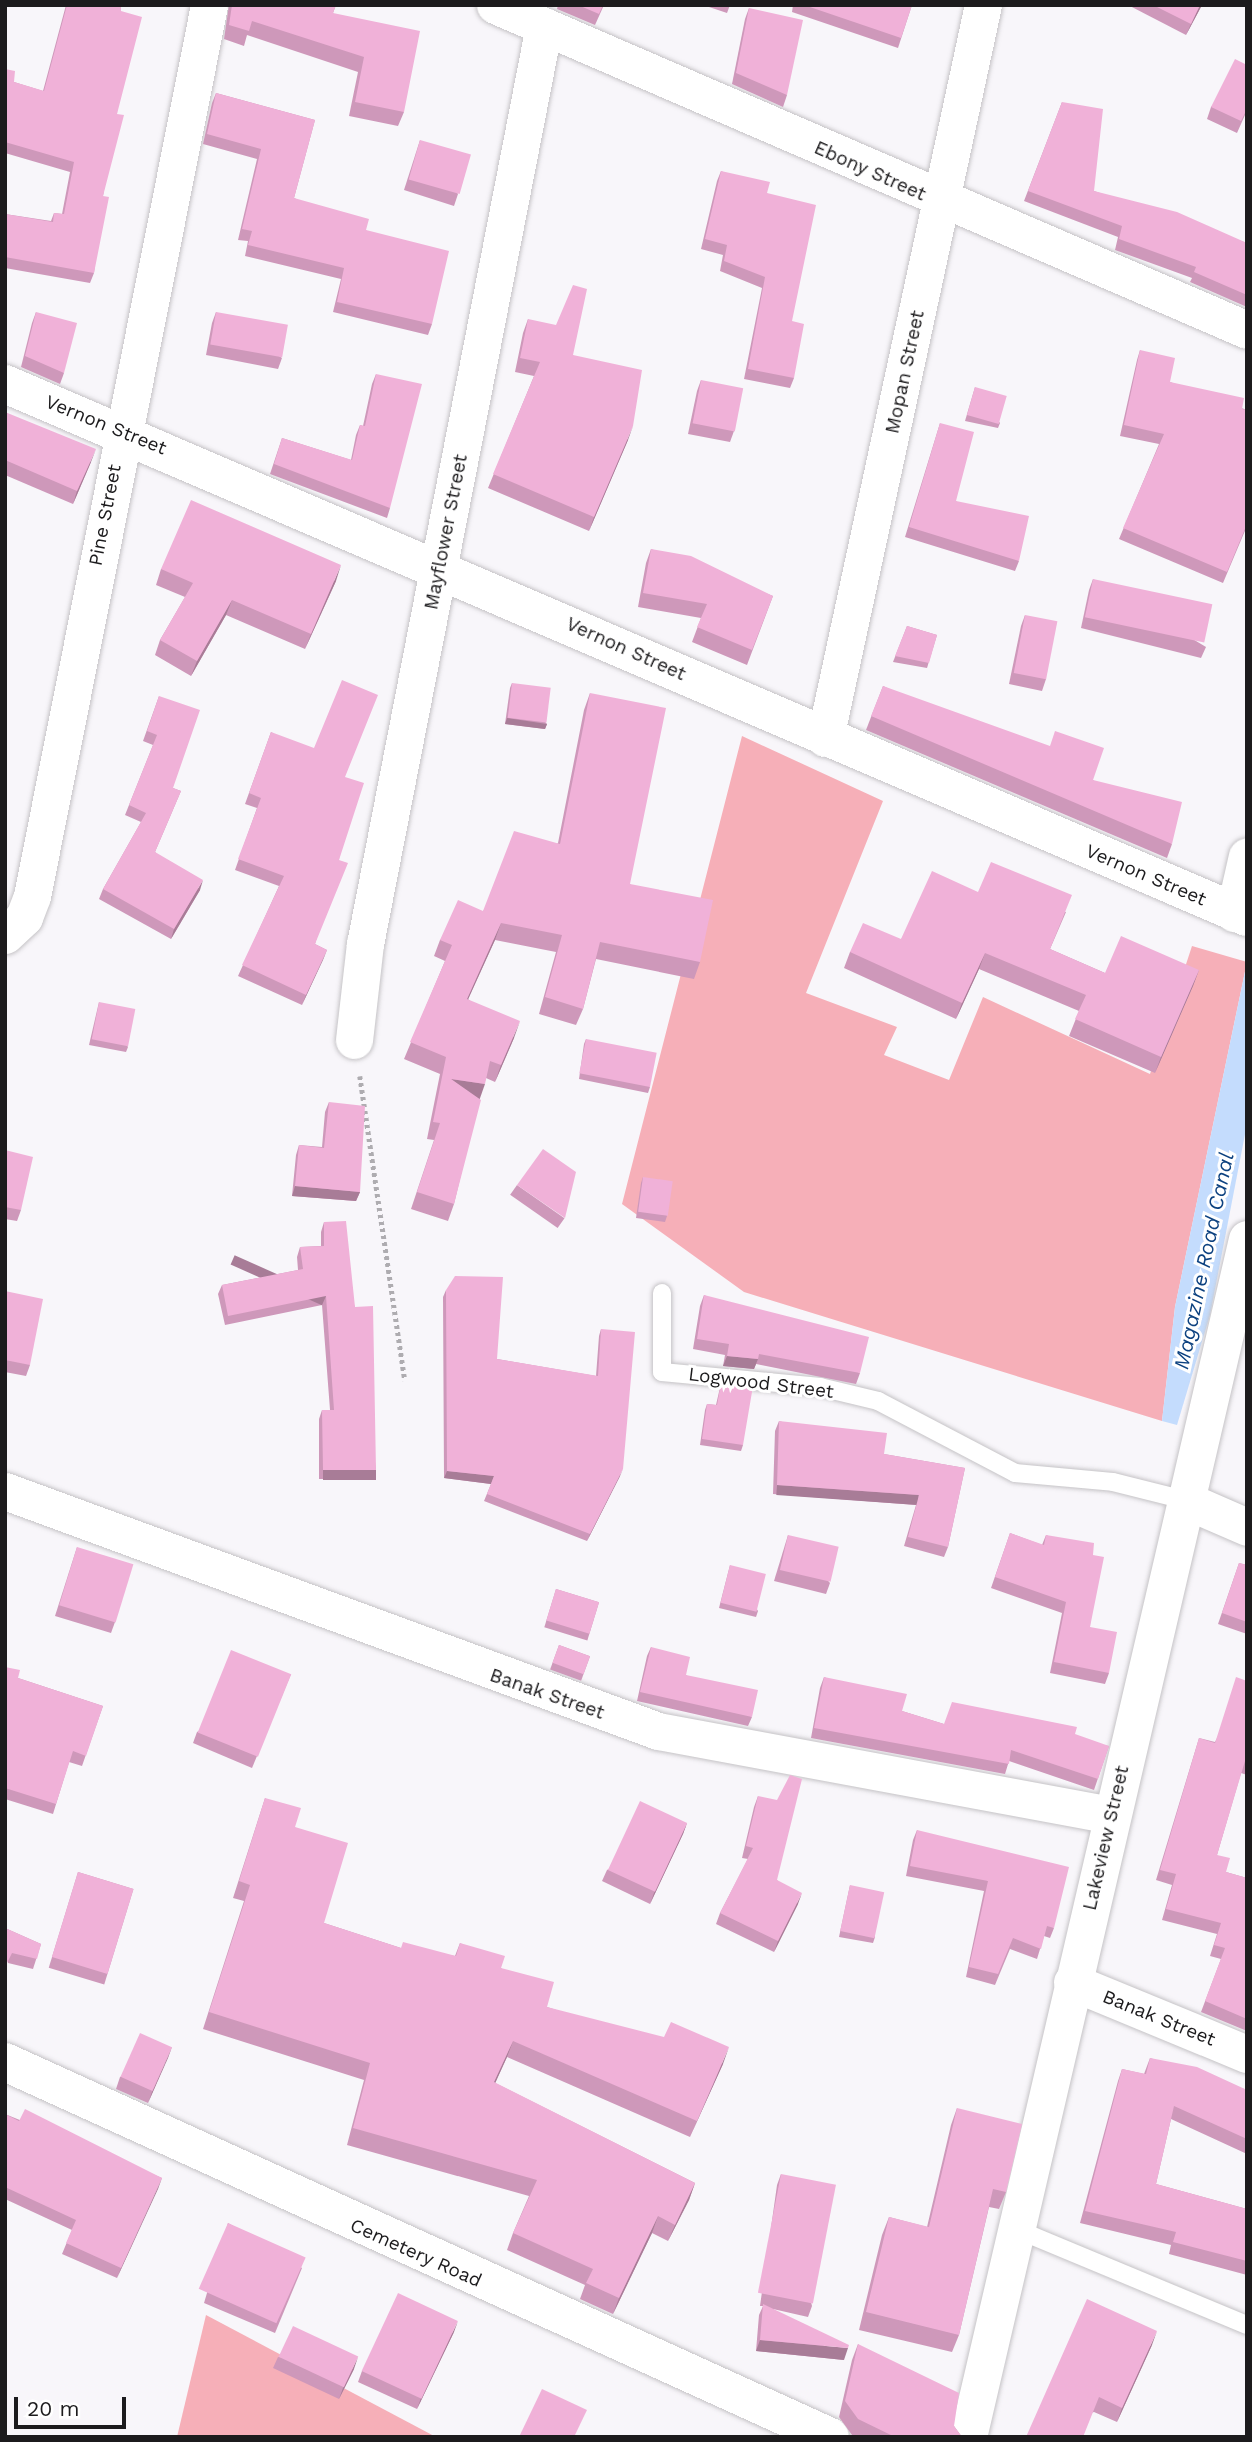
<!DOCTYPE html>
<html>
<head>
<meta charset="utf-8">
<style>
  body { margin:0 }
  #map { position:relative; width:1252px; height:2442px; overflow:hidden; background:#f8f6fa; font-family:"Work Sans",sans-serif }
  div>[style] { position:absolute }
  .green>* { inset:0; background:#f6afb8 }
  .water>* { inset:0; background:#c4dcfd }
  .path>* { height:4.5px; margin-top:-2.25px; transform-origin:0; background:repeating-linear-gradient(90deg,#aeacb0 0 3.5px,transparent 0 7px) }
  .roads { filter:drop-shadow(0 0 2px #c5c3c6) drop-shadow(0 0 2px #c5c3c6) }
  .service>* { height:18px; margin:-9px; padding:0 9px; transform-origin:9px; border-radius:9px; background:#fff }
  .minor>* { height:37px; margin:-18.5px; padding:0 18.5px; transform-origin:18.5px; border-radius:18.5px; background:#fff }
  .secondary>* { height:38px; margin:-19px; padding:0 19px; transform-origin:19px; border-radius:19px; background:#fff }
  .wall>* { inset:0; background:#ce98ba; transform-origin:0 0 }
  .shaded-wall>* { inset:0; background:#a87c97; transform-origin:0 0 }
  .building>* { inset:0; background:#f0b1d8; transform-origin:0 0 }
  span { translate:-50% -50%; white-space:nowrap; text-align:center; line-height:1.15; -webkit-text-stroke:6px #fff; paint-order:stroke }
  .street-label { font-size:19px; color:#1c1b1d }
  .water-label { font-size:21px; color:#0d4280; font-style:italic }
  .frame { position:absolute; inset:0; border:7px solid #1c1b1d; pointer-events:none }
  .scale { position:absolute; left:14px; top:2397px; width:112px; height:32px; box-sizing:border-box; border:4px solid #1c1b1d; border-top:0; padding-left:9px; font-size:21px; line-height:24px; white-space:nowrap; color:#1c1b1d; -webkit-text-stroke:5px #fff; paint-order:stroke }
</style>
</head>
<body>
<div id="map">
  <div class="green">
    <i style="clip-path:polygon(742px 736px,883px 801px,806px 993px,897px 1027px,884px 1055px,949px 1080px,983px 997px,1150px 1074px,1192px 946px,1247px 962px,1175px 1307px,1162px 1421px,744px 1292px,622px 1204px)"></i>
    <i style="clip-path:polygon(206px 2315px,436px 2437px,177px 2437px)"></i>
  </div>
  <div class="water">
    <i style="clip-path:polygon(1247px 962px,1247px 1124px,1210px 1315px,1177px 1425px,1162px 1421px,1175px 1307px)"></i>
  </div>
  <div class="path">
    <i style="left:360px;top:1076px;width:308px;rotate:81.6deg"></i>
  </div>
  <div class="roads">
    <div class="service">
      <i style="left:662px;top:1293px;width:79px;rotate:90deg"></i>
      <i style="left:662px;top:1372px;width:159px;rotate:5.4deg"></i>
      <i style="left:820px;top:1387px;width:60px;rotate:13.6deg"></i>
      <i style="left:878px;top:1401px;width:155px;rotate:27.7deg"></i>
      <i style="left:1015px;top:1473px;width:98px;rotate:5.2deg"></i>
      <i style="left:1113px;top:1482px;width:74px;rotate:14deg"></i>
      <i style="left:1016px;top:2229px;width:250px;rotate:22.6deg"></i>
    </div>
    <div class="minor">
      <i style="left:495px;top:5px;width:819px;rotate:23.37deg"></i>
      <i style="left:825px;top:738px;width:750px;rotate:-77.84deg"></i>
      <i style="left:1234px;top:913px;width:58px;rotate:-77.2deg"></i>
      <i style="left:5px;top:935px;width:26px;rotate:-43deg"></i>
      <i style="left:24px;top:917px;width:22px;rotate:-69deg"></i>
      <i style="left:32px;top:896px;width:908px;rotate:-78.76deg"></i>
      <i style="left:354px;top:1040px;width:97px;rotate:-83.5deg"></i>
      <i style="left:365px;top:944px;width:935px;rotate:-78.97deg"></i>
      <i style="left:5px;top:1491px;width:696px;rotate:20.18deg"></i>
      <i style="left:658px;top:1731px;width:461px;rotate:10.5deg"></i>
      <i style="left:1185px;top:1500px;width:68px;rotate:23.5deg"></i>
      <i style="left:1072px;top:1982px;width:189px;rotate:22.4deg"></i>
      <i style="left:968px;top:2437px;width:1230px;rotate:-76.89deg"></i>
    </div>
    <div class="secondary">
      <i style="left:5px;top:384px;width:1352px;rotate:23.23deg"></i>
      <i style="left:5px;top:2062px;width:906px;rotate:24.44deg"></i>
    </div>
  </div>
  <div class="wall">
    <i style="clip-path:polygon(66px 5px,121px 5px,117px 114px,103px 196px,94px 273px,90px 283px,5px 268px,5px 214px,51px 221px,54px 213px,62px 214px,70px 172px,5px 153px,5px 69px,14px 82px,43px 91px)"></i>
    <i style="clip-path:polygon(229px 5px,336px 5px,333px 13px,404px 112px,398px 126px,349px 116px,358px 72px,247px 35px,244px 46px,224px 39px)"></i>
    <i style="clip-path:polygon(558px 5px,604px 5px,595px 25px,557px 9px)"></i>
    <i style="clip-path:polygon(703px 5px,730px 5px,727px 13px)"></i>
    <i style="clip-path:polygon(793px 5px,912px 5px,898px 48px,792px 12px)"></i>
    <i style="clip-path:polygon(1128px 5px,1202px 5px,1186px 35px)"></i>
    <i style="clip-path:polygon(749px 8px,787px 95px,783px 107px,732px 84px,745px 19px)"></i>
    <i style="clip-path:polygon(1247px 65px,1247px 115px,1245px 115px,1237px 133px,1207px 119px,1211px 107px)"></i>
    <i style="clip-path:polygon(216px 93px,315px 120px,294px 198px,366px 230px,432px 324px,428px 335px,333px 312px,341px 279px,245px 256px,248px 241px,238px 240px,257px 159px,203px 144px,212px 103px)"></i>
    <i style="clip-path:polygon(1062px 102px,1094px 191px,1247px 243px,1247px 307px,1190px 282px,1192px 278px,1115px 250px,1118px 237px,1024px 201px)"></i>
    <i style="clip-path:polygon(420px 140px,458px 194px,454px 206px,404px 190px)"></i>
    <i style="clip-path:polygon(721px 171px,767px 193px,792px 321px,794px 378px,790px 388px,744px 379px,762px 288px,720px 271px,723px 255px,701px 249px,717px 181px)"></i>
    <i style="clip-path:polygon(36px 312px,64px 373px,60px 384px,21px 367px,32px 323px)"></i>
    <i style="clip-path:polygon(216px 312px,282px 358px,278px 369px,206px 355px,212px 323px)"></i>
    <i style="clip-path:polygon(528px 319px,573px 355px,628px 440px,589px 531px,488px 488px,534px 376px,515px 372px,523px 333px)"></i>
    <i style="clip-path:polygon(1140px 350px,1170px 382px,1247px 410px,1247px 526px,1223px 583px,1119px 539px,1159px 444px,1120px 436px,1137px 360px)"></i>
    <i style="clip-path:polygon(376px 374px,390px 508px,387px 518px,270px 474px,282px 438px,351px 460px,356px 435px,360px 425px,363px 426px,372px 384px)"></i>
    <i style="clip-path:polygon(701px 380px,734px 431px,730px 442px,688px 434px,697px 391px)"></i>
    <i style="clip-path:polygon(975px 387px,1000px 423px,998px 428px,965px 421px)"></i>
    <i style="clip-path:polygon(5px 412px,91px 462px,73px 504px,5px 475px)"></i>
    <i style="clip-path:polygon(940px 423px,956px 501px,1019px 561px,1015px 571px,905px 537px)"></i>
    <i style="clip-path:polygon(651px 549px,773px 596px,747px 665px,692px 642px,701px 618px,638px 607px,646px 563px)"></i>
    <i style="clip-path:polygon(161px 569px,336px 581px,305px 649px,226px 615px,191px 676px,155px 655px,160px 640px,185px 597px,156px 585px)"></i>
    <i style="clip-path:polygon(1093px 579px,1206px 647px,1201px 658px,1081px 628px,1089px 590px)"></i>
    <i style="clip-path:polygon(1025px 615px,1046px 679px,1042px 691px,1009px 684px,1021px 626px)"></i>
    <i style="clip-path:polygon(907px 626px,937px 635px,927px 668px,893px 662px)"></i>
    <i style="clip-path:polygon(512px 683px,547px 724px,545px 729px,505px 724px,510px 688px)"></i>
    <i style="clip-path:polygon(883px 686px,1093px 780px,1172px 844px,1167px 858px,866px 730px)"></i>
    <i style="clip-path:polygon(590px 693px,630px 884px,700px 962px,694px 979px,596px 959px,583px 1009px,576px 1025px,539px 1014px,556px 952px,495px 940px,468px 999px,514px 1038px,495px 1082px,486px 1078px,479px 1099px,454px 1204px,448px 1221px,411px 1209px,434px 1140px,427px 1139px,440px 1074px,404px 1059px,445px 961px,434px 956px,440px 940px,483px 911px,558px 843px,584px 710px)"></i>
    <i style="clip-path:polygon(159px 696px,173px 788px,181px 791px,155px 852px,200px 890px,171px 939px,99px 899px,103px 889px,141px 822px,125px 815px,153px 745px,143px 741px)"></i>
    <i style="clip-path:polygon(271px 732px,345px 778px,339px 860px,315px 944px,327px 950px,302px 1005px,238px 976px,279px 886px,235px 870px,257px 808px,245px 804px)"></i>
    <i style="clip-path:polygon(978px 892px,1066px 912px,1050px 949px,1105px 973px,1199px 970px,1193px 986px,1155px 1073px,1069px 1036px,1079px 1011px,979px 969px,956px 1019px,844px 968px,850px 952px,901px 939px)"></i>
    <i style="clip-path:polygon(99px 1002px,128px 1047px,126px 1052px,89px 1045px)"></i>
    <i style="clip-path:polygon(586px 1039px,650px 1087px,648px 1093px,579px 1079px,584px 1044px)"></i>
    <i style="clip-path:polygon(329px 1102px,360px 1192px,356px 1201px,292px 1196px,296px 1155px,299px 1145px,322px 1147px,325px 1112px)"></i>
    <i style="clip-path:polygon(5px 1150px,21px 1210px,17px 1221px,5px 1219px)"></i>
    <i style="clip-path:polygon(643px 1177px,667px 1216px,665px 1222px,636px 1218px,641px 1183px)"></i>
    <i style="left:517px;top:1185px;width:58px;height:12px;rotate:35deg"></i>
    <i style="clip-path:polygon(324px 1222px,355px 1307px,376px 1470px,373px 1479px,319px 1479px,319px 1419px,322px 1410px,330px 1410px,322px 1305px,225px 1325px,218px 1294px,222px 1285px,298px 1270px,297px 1257px,300px 1247px,321px 1246px,321px 1232px)"></i>
    <i style="clip-path:polygon(446px 1290px,497px 1359px,596px 1376px,599px 1336px,601px 1329px,620px 1476px,587px 1541px,484px 1501px,491px 1484px,444px 1478px,443px 1297px)"></i>
    <i style="clip-path:polygon(5px 1291px,30px 1365px,26px 1376px,5px 1372px)"></i>
    <i style="clip-path:polygon(704px 1295px,860px 1373px,856px 1384px,756px 1364px,754px 1369px,723px 1366px,725px 1355px,693px 1349px,700px 1306px)"></i>
    <i style="clip-path:polygon(721px 1383px,743px 1445px,741px 1451px,700px 1445px,705px 1410px,707px 1404px,716px 1405px)"></i>
    <i style="clip-path:polygon(779px 1421px,884px 1454px,965px 1468px,948px 1547px,944px 1557px,904px 1546px,916px 1505px,773px 1494px,775px 1431px)"></i>
    <i style="clip-path:polygon(1010px 1533px,1042px 1545px,1046px 1535px,1093px 1555px,1090px 1627px,1109px 1673px,1105px 1684px,1050px 1673px,1062px 1613px,991px 1588px)"></i>
    <i style="clip-path:polygon(788px 1535px,830px 1583px,826px 1594px,774px 1581px)"></i>
    <i style="clip-path:polygon(77px 1547px,115px 1622px,111px 1633px,55px 1616px)"></i>
    <i style="clip-path:polygon(1239px 1563px,1247px 1565px,1247px 1634px,1218px 1624px)"></i>
    <i style="clip-path:polygon(730px 1565px,758px 1611px,756px 1617px,719px 1608px)"></i>
    <i style="left:556px;top:1589px;width:45px;height:40px;rotate:17deg"></i>
    <i style="left:559px;top:1645px;width:33px;height:26px;rotate:20deg"></i>
    <i style="clip-path:polygon(651px 1647px,686px 1675px,752px 1717px,748px 1726px,637px 1701px,647px 1656px)"></i>
    <i style="clip-path:polygon(5px 1667px,18px 1678px,103px 1706px,82px 1766px,69px 1762px,53px 1814px,5px 1799px)"></i>
    <i style="clip-path:polygon(291px 1674px,252px 1768px,193px 1743px,197px 1732px)"></i>
    <i style="clip-path:polygon(824px 1677px,902px 1711px,944px 1724px,1109px 1746px,1094px 1790px,1009px 1761px,1005px 1774px,811px 1738px,820px 1688px)"></i>
    <i style="clip-path:polygon(1247px 1681px,1247px 1775px,1241px 1773px,1217px 1855px,1226px 1872px,1247px 1878px,1247px 2031px,1201px 2012px,1221px 1959px,1210px 1956px,1217px 1934px,1162px 1920px,1172px 1885px,1156px 1880px,1199px 1738px,1215px 1742px)"></i>
    <i style="clip-path:polygon(758px 1796px,777px 1880px,798px 1904px,774px 1952px,716px 1924px,720px 1913px,748px 1859px,742px 1858px,754px 1807px)"></i>
    <i style="clip-path:polygon(265px 1798px,295px 1827px,324px 1923px,401px 1948px,455px 1956px,460px 1943px,501px 1968px,547px 2007px,723px 2064px,690px 2137px,507px 2057px,495px 2083px,695px 2183px,689px 2200px,668px 2241px,652px 2233px,613px 2314px,580px 2299px,585px 2285px,507px 2250px,513px 2233px,529px 2196px,347px 2145px,364px 2080px,203px 2029px,244px 1901px,233px 1898px)"></i>
    <i style="clip-path:polygon(687px 1823px,683px 1834px,650px 1904px,602px 1881px,607px 1870px)"></i>
    <i style="clip-path:polygon(917px 1830px,1054px 1928px,1050px 1938px,1044px 1936px,1037px 1959px,1010px 1949px,995px 1985px,966px 1977px,984px 1891px,906px 1876px,913px 1840px)"></i>
    <i style="left:78px;top:1872px;width:58px;height:100px;rotate:17deg"></i>
    <i style="clip-path:polygon(850px 1885px,875px 1937px,873px 1943px,839px 1937px)"></i>
    <i style="clip-path:polygon(5px 1928px,41px 1944px,33px 1969px,8px 1963px)"></i>
    <i style="clip-path:polygon(172px 2047px,148px 2103px,116px 2089px,120px 2077px)"></i>
    <i style="clip-path:polygon(1150px 2058px,1247px 2090px,1247px 2154px,1171px 2119px,1156px 2184px,1247px 2209px,1247px 2275px,1169px 2254px,1171px 2245px,1080px 2223px,1118px 2081px,1122px 2069px,1144px 2074px)"></i>
    <i style="clip-path:polygon(957px 2108px,1006px 2192px,999px 2209px,989px 2207px,959px 2335px,952px 2352px,859px 2330px,882px 2235px,889px 2217px,927px 2227px,951px 2125px)"></i>
    <i style="clip-path:polygon(5px 2114px,162px 2178px,117px 2278px,62px 2254px,72px 2230px,5px 2199px)"></i>
    <i style="clip-path:polygon(781px 2174px,812px 2306px,808px 2317px,773px 2309px,844px 2360px,756px 2351px,759px 2315px,763px 2306px,760px 2306px,777px 2185px)"></i>
    <i style="clip-path:polygon(228px 2223px,302px 2268px,275px 2333px,204px 2303px)"></i>
    <i style="clip-path:polygon(454px 2332px,417px 2409px,358px 2382px,362px 2371px)"></i>
    <i style="clip-path:polygon(858px 2344px,954px 2426px,962px 2437px,855px 2437px,852px 2435px,839px 2417px,852px 2360px)"></i>
    <i style="clip-path:polygon(1152px 2345px,1117px 2422px,1094px 2412px,1026px 2437px)"></i>
    <i style="clip-path:polygon(278px 2357px,354px 2369px,339px 2399px,273px 2368px)"></i>
  </div>
  <div class="shaded-wall">
    <i style="clip-path:polygon(1200px 5px,1202px 5px,1186px 35px,1191px 24px)"></i>
    <i style="clip-path:polygon(633px 426px,628px 440px,589px 531px,594px 517px)"></i>
    <i style="clip-path:polygon(96px 449px,91px 462px,73px 504px,77px 491px)"></i>
    <i style="clip-path:polygon(341px 565px,336px 581px,305px 649px,311px 634px)"></i>
    <i style="clip-path:polygon(232px 600px,226px 615px,191px 676px,197px 661px)"></i>
    <i style="clip-path:polygon(507px 718px,547px 724px,545px 729px,505px 724px)"></i>
    <i style="clip-path:polygon(203px 880px,200px 890px,171px 939px,174px 929px)"></i>
    <i style="clip-path:polygon(501px 923px,495px 940px,461px 1015px,467px 999px)"></i>
    <i style="clip-path:polygon(327px 950px,323px 960px,302px 1005px,306px 995px)"></i>
    <i style="clip-path:polygon(985px 953px,979px 969px,956px 1019px,962px 1003px)"></i>
    <i style="clip-path:polygon(1199px 970px,1193px 986px,1155px 1073px,1161px 1057px)"></i>
    <i style="clip-path:polygon(520px 1021px,514px 1038px,495px 1082px,501px 1065px)"></i>
    <i style="clip-path:polygon(451px 1079px,485px 1084px,479px 1101px)"></i>
    <i style="clip-path:polygon(295px 1186px,360px 1192px,356px 1201px,292px 1196px)"></i>
    <i style="left:326px;top:1296px;width:10px;height:100px;rotate:114deg"></i>
    <i style="clip-path:polygon(727px 1356px,758px 1359px,754px 1369px,723px 1366px)"></i>
    <i style="clip-path:polygon(623px 1469px,620px 1476px,587px 1541px,590px 1534px)"></i>
    <i style="left:323px;top:1470px;width:53px;height:10px"></i>
    <i style="clip-path:polygon(447px 1471px,494px 1476px,491px 1484px,444px 1478px)"></i>
    <i style="left:777px;top:1485px;width:142px;height:10px;rotate:4deg"></i>
    <i style="clip-path:polygon(687px 1823px,683px 1834px,650px 1904px,654px 1893px)"></i>
    <i style="clip-path:polygon(802px 1893px,798px 1904px,774px 1952px,778px 1941px)"></i>
    <i style="clip-path:polygon(513px 2041px,507px 2057px,488px 2099px,494px 2082px)"></i>
    <i style="clip-path:polygon(172px 2047px,168px 2058px,148px 2103px,152px 2092px)"></i>
    <i style="clip-path:polygon(729px 2047px,723px 2064px,690px 2137px,697px 2121px)"></i>
    <i style="clip-path:polygon(162px 2178px,158px 2189px,117px 2278px,121px 2268px)"></i>
    <i style="clip-path:polygon(695px 2183px,689px 2200px,668px 2241px,675px 2225px)"></i>
    <i style="clip-path:polygon(658px 2216px,652px 2233px,613px 2314px,619px 2298px)"></i>
    <i style="clip-path:polygon(458px 2321px,454px 2332px,417px 2409px,421px 2398px)"></i>
    <i style="clip-path:polygon(1157px 2331px,1152px 2345px,1117px 2422px,1122px 2408px)"></i>
    <i style="clip-path:polygon(760px 2340px,848px 2348px,844px 2360px,756px 2351px)"></i>
    <i style="clip-path:polygon(358px 2357px,354px 2369px,339px 2399px,343px 2388px)"></i>
  </div>
  <div class="building">
    <i style="clip-path:polygon(67px 5px,121px 5px,121px 11px,142px 17px,117px 114px,124px 115px,103px 196px,109px 197px,94px 273px,5px 257px,5px 214px,53px 222px,54px 213px,64px 214px,74px 162px,5px 142px,5px 69px,15px 71px,14px 82px,44px 91px)"></i>
    <i style="clip-path:polygon(232px 5px,336px 5px,333px 13px,420px 31px,404px 112px,355px 102px,364px 57px,252px 21px,249px 31px,229px 25px)"></i>
    <i style="clip-path:polygon(578px 5px,603px 5px,599px 14px)"></i>
    <i style="clip-path:polygon(804px 5px,912px 5px,901px 38px)"></i>
    <i style="clip-path:polygon(1153px 5px,1200px 5px,1191px 24px)"></i>
    <i style="clip-path:polygon(749px 8px,803px 20px,787px 95px,736px 73px)"></i>
    <i style="clip-path:polygon(1235px 59px,1247px 65px,1247px 109px,1241px 121px,1211px 107px)"></i>
    <i style="clip-path:polygon(216px 93px,315px 120px,294px 198px,369px 219px,366px 230px,449px 251px,432px 324px,337px 302px,344px 268px,248px 245px,252px 231px,242px 229px,261px 149px,207px 134px)"></i>
    <i style="clip-path:polygon(1062px 102px,1103px 109px,1094px 191px,1177px 212px,1247px 243px,1247px 295px,1194px 272px,1196px 267px,1119px 239px,1122px 226px,1028px 191px)"></i>
    <i style="left:420px;top:140px;width:53px;height:41px;rotate:16deg"></i>
    <i style="clip-path:polygon(721px 171px,770px 182px,767px 193px,816px 205px,792px 321px,804px 324px,794px 378px,748px 369px,765px 277px,724px 261px,727px 245px,705px 239px)"></i>
    <i style="clip-path:polygon(573px 285px,587px 289px,573px 355px,642px 370px,633px 426px,594px 517px,493px 474px,540px 362px,520px 358px,528px 319px,556px 325px)"></i>
    <i style="clip-path:polygon(36px 312px,77px 323px,64px 373px,25px 356px)"></i>
    <i style="left:216px;top:312px;width:73px;height:33px;rotate:10deg"></i>
    <i style="clip-path:polygon(1140px 350px,1175px 358px,1170px 382px,1244px 398px,1242px 409px,1247px 410px,1247px 524px,1227px 572px,1123px 528px,1164px 434px,1124px 425px)"></i>
    <i style="clip-path:polygon(376px 374px,422px 384px,390px 508px,274px 464px,282px 438px,352px 460px,360px 425px,365px 426px)"></i>
    <i style="left:701px;top:380px;width:43px;height:44px;rotate:11deg"></i>
    <i style="left:975px;top:387px;width:33px;height:29px;rotate:16deg"></i>
    <i style="clip-path:polygon(5px 412px,96px 449px,77px 491px,5px 460px)"></i>
    <i style="clip-path:polygon(940px 423px,974px 432px,956px 501px,1029px 516px,1019px 561px,909px 527px)"></i>
    <i style="clip-path:polygon(191px 500px,341px 565px,311px 634px,232px 600px,197px 661px,160px 640px,193px 583px,161px 569px)"></i>
    <i style="clip-path:polygon(651px 549px,691px 556px,773px 596px,752px 650px,697px 627px,707px 604px,643px 593px)"></i>
    <i style="left:1093px;top:579px;width:122px;height:39px;rotate:12deg"></i>
    <i style="left:1025px;top:615px;width:33px;height:59px;rotate:11deg"></i>
    <i style="clip-path:polygon(907px 626px,937px 635px,929px 663px,895px 656px)"></i>
    <i style="clip-path:polygon(342px 680px,378px 695px,345px 777px,364px 783px,339px 860px,348px 863px,315px 944px,327px 950px,306px 995px,242px 965px,284px 876px,238px 859px,261px 798px,249px 793px,271px 732px,314px 748px)"></i>
    <i style="left:512px;top:683px;width:39px;height:35px;rotate:7deg"></i>
    <i style="clip-path:polygon(883px 686px,1050px 746px,1055px 731px,1104px 748px,1093px 780px,1182px 802px,1172px 844px,871px 716px)"></i>
    <i style="clip-path:polygon(590px 693px,666px 708px,630px 884px,713px 900px,700px 962px,600px 942px,583px 1009px,545px 997px,562px 935px,501px 923px,467px 999px,520px 1021px,501px 1065px,490px 1061px,485px 1084px,451px 1079px,481px 1100px,454px 1204px,417px 1192px,440px 1123px,433px 1122px,446px 1057px,410px 1042px,452px 945px,440px 940px,458px 900px,483px 911px,514px 831px,560px 844px)"></i>
    <i style="clip-path:polygon(159px 696px,200px 710px,173px 788px,181px 791px,155px 852px,203px 880px,174px 929px,103px 889px,146px 813px,129px 805px,157px 735px,147px 731px)"></i>
    <i style="clip-path:polygon(991px 862px,1072px 895px,1050px 949px,1105px 973px,1121px 936px,1199px 970px,1161px 1057px,1075px 1019px,1086px 995px,985px 953px,962px 1003px,850px 952px,863px 923px,901px 939px,932px 871px,978px 892px)"></i>
    <i style="left:99px;top:1002px;width:37px;height:38px;rotate:11deg"></i>
    <i style="left:586px;top:1039px;width:72px;height:35px;rotate:11deg"></i>
    <i style="clip-path:polygon(329px 1102px,365px 1106px,360px 1192px,295px 1186px,299px 1145px,324px 1148px)"></i>
    <i style="clip-path:polygon(543px 1149px,576px 1172px,565px 1218px,517px 1185px)"></i>
    <i style="clip-path:polygon(5px 1150px,33px 1157px,21px 1210px,5px 1207px)"></i>
    <i style="left:643px;top:1177px;width:30px;height:35px;rotate:8deg"></i>
    <i style="clip-path:polygon(346px 1221px,355px 1307px,373px 1306px,376px 1470px,323px 1470px,322px 1410px,334px 1410px,326px 1296px,228px 1316px,222px 1285px,303px 1269px,300px 1247px,324px 1246px,324px 1222px)"></i>
    <i style="clip-path:polygon(455px 1276px,503px 1277px,497px 1359px,598px 1376px,601px 1329px,635px 1332px,623px 1469px,590px 1534px,487px 1494px,494px 1476px,447px 1471px,446px 1290px)"></i>
    <i style="clip-path:polygon(5px 1291px,43px 1299px,30px 1365px,5px 1360px)"></i>
    <i style="clip-path:polygon(704px 1295px,869px 1337px,860px 1373px,759px 1354px,758px 1359px,727px 1356px,729px 1344px,697px 1339px)"></i>
    <i style="clip-path:polygon(721px 1383px,753px 1386px,743px 1445px,702px 1439px,707px 1404px,717px 1405px)"></i>
    <i style="clip-path:polygon(779px 1421px,887px 1433px,884px 1454px,965px 1468px,948px 1547px,908px 1537px,919px 1495px,777px 1485px)"></i>
    <i style="clip-path:polygon(1010px 1533px,1044px 1545px,1046px 1535px,1094px 1543px,1093px 1555px,1104px 1557px,1090px 1627px,1117px 1632px,1109px 1673px,1054px 1662px,1066px 1602px,995px 1577px)"></i>
    <i style="left:788px;top:1535px;width:52px;height:36px;rotate:13deg"></i>
    <i style="left:77px;top:1547px;width:59px;height:61px;rotate:17deg"></i>
    <i style="clip-path:polygon(1239px 1563px,1247px 1565px,1247px 1622px,1222px 1613px)"></i>
    <i style="left:730px;top:1565px;width:37px;height:39px;rotate:14deg"></i>
    <i style="left:556px;top:1589px;width:45px;height:33px;rotate:17deg"></i>
    <i style="left:559px;top:1645px;width:33px;height:19px;rotate:20deg"></i>
    <i style="clip-path:polygon(651px 1647px,690px 1657px,686px 1675px,758px 1690px,752px 1717px,640px 1692px)"></i>
    <i style="left:231px;top:1650px;width:65px;height:89px;rotate:22deg"></i>
    <i style="clip-path:polygon(5px 1667px,20px 1670px,18px 1678px,103px 1706px,86px 1756px,73px 1751px,56px 1804px,5px 1788px)"></i>
    <i style="clip-path:polygon(824px 1677px,907px 1694px,902px 1711px,944px 1724px,952px 1702px,1077px 1727px,1075px 1734px,1109px 1746px,1098px 1779px,1011px 1750px,1009px 1764px,814px 1728px)"></i>
    <i style="clip-path:polygon(1236px 1677px,1247px 1681px,1247px 1762px,1245px 1761px,1217px 1855px,1230px 1858px,1226px 1872px,1247px 1878px,1247px 2019px,1205px 2001px,1225px 1948px,1214px 1945px,1221px 1923px,1166px 1909px,1176px 1874px,1160px 1870px,1199px 1738px,1215px 1743px)"></i>
    <i style="clip-path:polygon(790px 1775px,802px 1779px,777px 1880px,802px 1893px,778px 1941px,720px 1913px,753px 1848px,746px 1846px,758px 1796px,777px 1800px)"></i>
    <i style="clip-path:polygon(265px 1798px,301px 1808px,295px 1827px,348px 1843px,324px 1923px,401px 1948px,403px 1942px,456px 1956px,460px 1943px,505px 1956px,501px 1968px,554px 1982px,547px 2007px,664px 2037px,671px 2022px,729px 2047px,697px 2121px,513px 2041px,494px 2082px,695px 2183px,675px 2225px,658px 2216px,619px 2298px,586px 2283px,593px 2269px,513px 2233px,537px 2180px,353px 2128px,370px 2063px,209px 2012px,250px 1885px,239px 1881px)"></i>
    <i style="left:640px;top:1801px;width:52px;height:76px;rotate:25deg"></i>
    <i style="clip-path:polygon(917px 1830px,1069px 1867px,1054px 1928px,1047px 1926px,1041px 1949px,1013px 1938px,998px 1974px,969px 1967px,988px 1881px,910px 1866px)"></i>
    <i style="left:78px;top:1872px;width:58px;height:89px;rotate:17deg"></i>
    <i style="left:850px;top:1885px;width:35px;height:47px;rotate:12deg"></i>
    <i style="clip-path:polygon(5px 1928px,41px 1944px,37px 1959px,12px 1953px,5px 1967px)"></i>
    <i style="left:140px;top:2033px;width:35px;height:48px;rotate:24deg"></i>
    <i style="clip-path:polygon(1150px 2058px,1197px 2067px,1247px 2090px,1247px 2139px,1174px 2106px,1156px 2184px,1247px 2209px,1247px 2261px,1173px 2242px,1176px 2232px,1085px 2211px,1122px 2069px,1146px 2074px)"></i>
    <i style="clip-path:polygon(957px 2108px,1022px 2124px,1006px 2192px,993px 2189px,959px 2335px,866px 2312px,889px 2217px,929px 2227px)"></i>
    <i style="clip-path:polygon(25px 2109px,162px 2178px,121px 2268px,66px 2243px,76px 2220px,5px 2187px,5px 2114px,19px 2121px)"></i>
    <i style="left:781px;top:2174px;width:56px;height:121px;rotate:11deg"></i>
    <i style="left:228px;top:2223px;width:85px;height:72px;rotate:24deg"></i>
    <i style="left:398px;top:2293px;width:66px;height:86px;rotate:25deg"></i>
    <i style="clip-path:polygon(1087px 2299px,1157px 2331px,1122px 2408px,1099px 2397px,1083px 2437px,1026px 2437px)"></i>
    <i style="clip-path:polygon(763px 2304px,849px 2345px,848px 2348px,760px 2340px)"></i>
    <i style="left:293px;top:2326px;width:72px;height:34px;rotate:25deg"></i>
    <i style="clip-path:polygon(858px 2344px,959px 2393px,954px 2426px,962px 2437px,895px 2437px,858px 2419px,845px 2401px)"></i>
    <i style="clip-path:polygon(542px 2389px,587px 2410px,574px 2437px,519px 2437px)"></i>
  </div>
  <div class="street-label">
    <span style="left:870px;top:171px;rotate:24deg">Ebony Street</span>
    <span style="left:905px;top:372px;rotate:-78deg">Mopan Street</span>
    <span style="left:106px;top:425px;rotate:22deg">Vernon Street</span>
    <span style="left:105px;top:515px;rotate:-79deg">Pine Street</span>
    <span style="left:446px;top:532px;rotate:-79deg">Mayflower Street</span>
    <span style="left:626px;top:649px;rotate:24deg">Vernon Street</span>
    <span style="left:1146px;top:875px;rotate:23deg">Vernon Street</span>
    <span style="left:761px;top:1383px;rotate:7deg">Logwood Street</span>
    <span style="left:547px;top:1694px;rotate:19deg">Banak Street</span>
    <span style="left:1106px;top:1838px;rotate:-77deg">Lakeview Street</span>
    <span style="left:1159px;top:2018px;rotate:22deg">Banak Street</span>
    <span style="left:416px;top:2253px;rotate:24deg">Cemetery Road</span>
  </div>
  <div class="water-label">
    <span style="left:1204px;top:1261px;rotate:-78deg">Magazine Road Canal</span>
  </div>
  <div class="frame"></div>
  <div class="scale">20 m</div>
</div>
</body>
</html>
